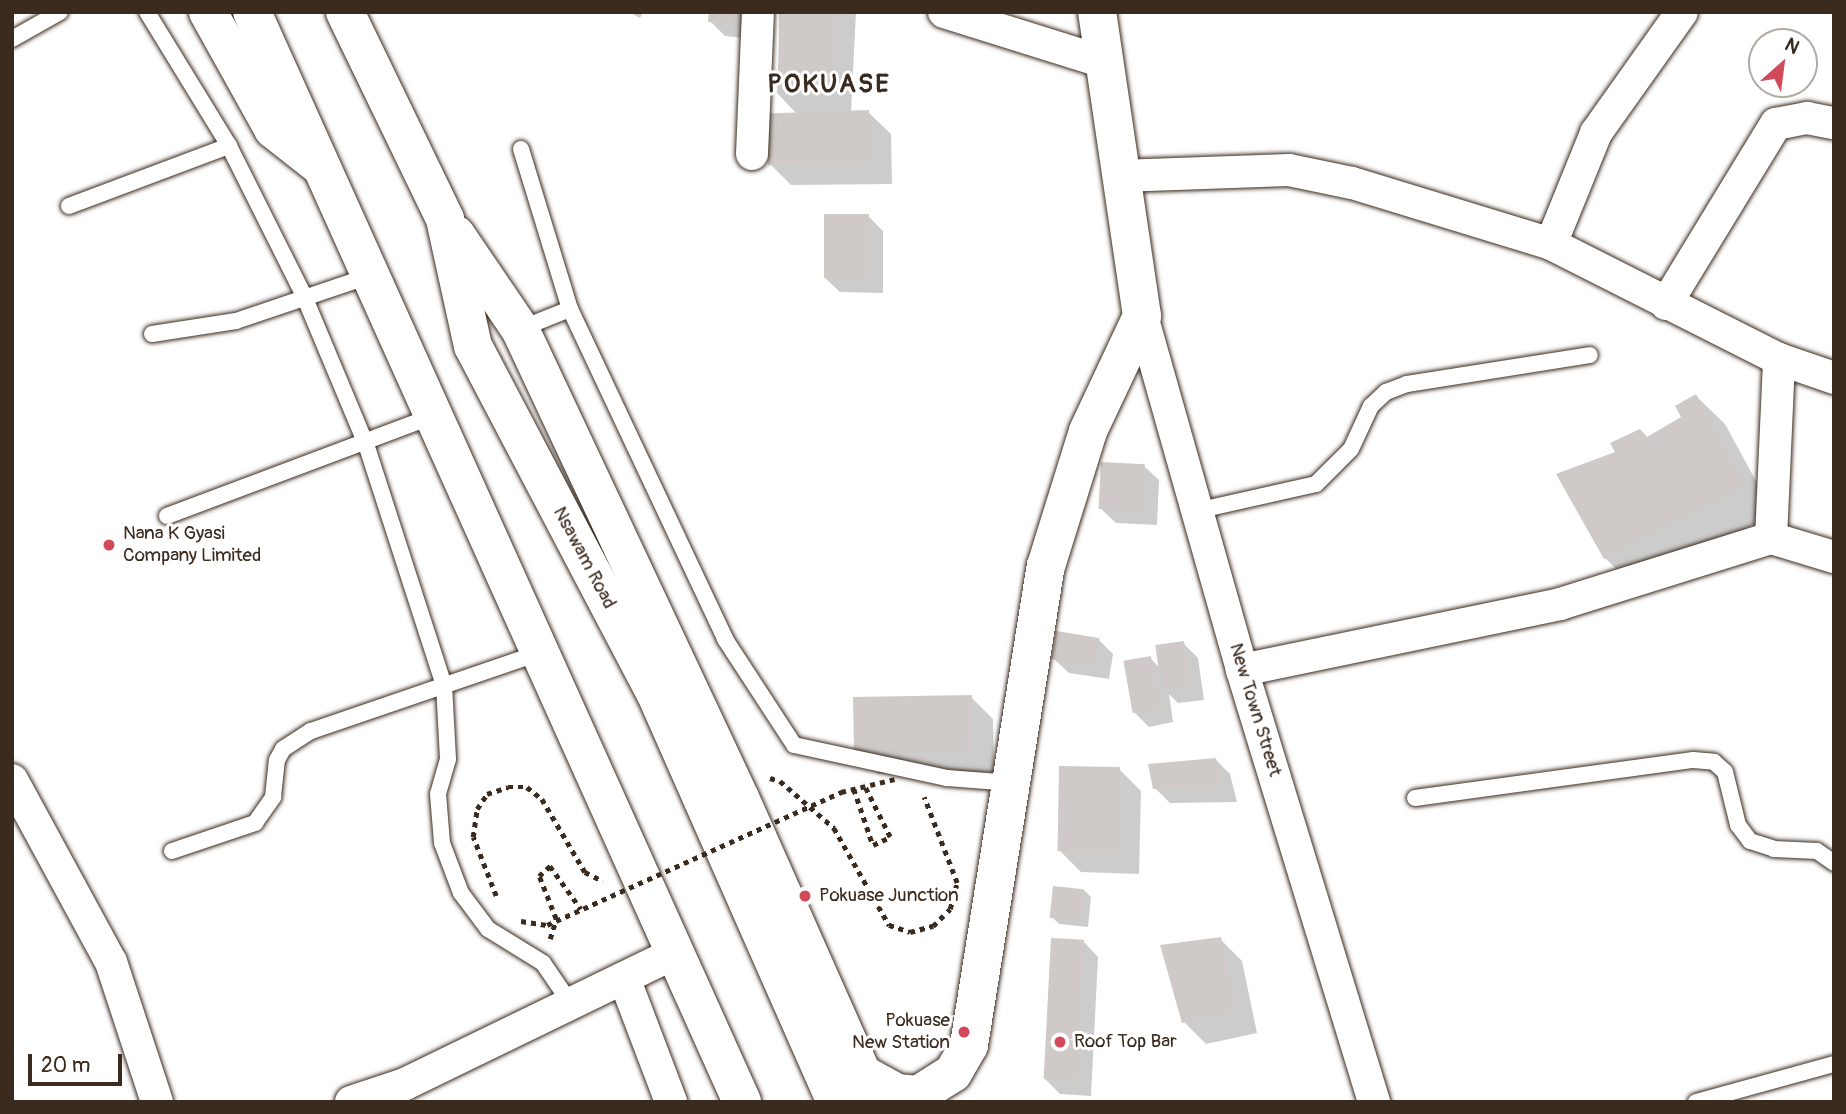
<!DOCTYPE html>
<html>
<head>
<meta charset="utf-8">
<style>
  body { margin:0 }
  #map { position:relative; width:1846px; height:1114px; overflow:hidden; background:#fff; font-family:Pangolin,sans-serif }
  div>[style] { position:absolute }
  .shadow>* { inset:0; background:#0003 }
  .building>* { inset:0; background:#cfcac7; transform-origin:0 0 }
  .path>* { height:4.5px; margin-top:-2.25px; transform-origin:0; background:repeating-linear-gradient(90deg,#3b2a1e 0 5px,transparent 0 10px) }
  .roads { filter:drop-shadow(0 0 2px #3b2a1e) drop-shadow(0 0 2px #3b2a1e) }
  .service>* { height:16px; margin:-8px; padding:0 8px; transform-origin:8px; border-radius:8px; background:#fff }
  .minor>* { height:32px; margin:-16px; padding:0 16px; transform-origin:16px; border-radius:16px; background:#fff }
  .tertiary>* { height:38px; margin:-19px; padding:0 19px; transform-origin:19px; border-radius:19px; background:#fff }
  .secondary>* { height:38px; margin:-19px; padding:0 19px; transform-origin:19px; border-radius:19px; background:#fff }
  .trunk>* { height:38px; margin:-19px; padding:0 19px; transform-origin:19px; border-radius:19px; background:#fff }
  .path-bridge>* { height:4.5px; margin-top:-2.25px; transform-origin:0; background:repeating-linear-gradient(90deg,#3b2a1e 0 5px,transparent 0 10px) }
  .dots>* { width:19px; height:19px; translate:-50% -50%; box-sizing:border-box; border:4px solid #fff; border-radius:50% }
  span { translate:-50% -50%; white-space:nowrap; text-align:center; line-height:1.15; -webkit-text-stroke:6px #fff; paint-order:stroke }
  .poi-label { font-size:19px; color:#3b2a1e }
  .left { translate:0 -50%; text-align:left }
  .right { translate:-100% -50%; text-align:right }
  .street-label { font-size:19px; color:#3b2a1e }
  .district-label { font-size:26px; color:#3b2a1e; font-weight:700; letter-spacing:2px }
  .frame { position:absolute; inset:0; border:14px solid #3b2a1e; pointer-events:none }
  .north { position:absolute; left:1748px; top:28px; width:70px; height:70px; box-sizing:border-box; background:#fff; border:2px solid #b1aaa5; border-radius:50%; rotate:28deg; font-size:19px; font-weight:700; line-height:28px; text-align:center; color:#3b2a1e }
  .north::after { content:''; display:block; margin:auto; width:24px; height:32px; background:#d1495b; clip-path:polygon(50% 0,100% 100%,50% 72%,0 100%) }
  .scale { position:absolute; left:28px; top:1054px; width:94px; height:32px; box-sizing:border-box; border:4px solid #3b2a1e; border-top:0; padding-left:9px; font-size:21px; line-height:24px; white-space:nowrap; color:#3b2a1e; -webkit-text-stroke:5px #fff; paint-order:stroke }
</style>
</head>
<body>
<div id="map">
  <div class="shadow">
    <i style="clip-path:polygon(629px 12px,643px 12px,640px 18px)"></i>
    <i style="clip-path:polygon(711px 12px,754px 12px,752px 39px,725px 36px,710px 21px)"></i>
    <i style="clip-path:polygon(780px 12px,856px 12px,851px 112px,868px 112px,891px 134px,892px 184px,791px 185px,769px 163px,796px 113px,777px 93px)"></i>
    <i style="clip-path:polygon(868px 216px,883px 231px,883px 293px,840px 292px,825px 278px)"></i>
    <i style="clip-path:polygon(1696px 396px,1725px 424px,1774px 514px,1634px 586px,1605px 558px,1647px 439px,1683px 418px)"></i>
    <i style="clip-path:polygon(1144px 466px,1159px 480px,1157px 525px,1116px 523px,1101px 509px)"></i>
    <i style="clip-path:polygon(1098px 639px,1113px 654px,1109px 679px,1069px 673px,1054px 659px)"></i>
    <i style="clip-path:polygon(1183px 643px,1198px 658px,1204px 700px,1178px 703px,1169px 694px,1173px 722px,1149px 727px,1134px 712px,1150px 658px,1160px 668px)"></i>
    <i style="clip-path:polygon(971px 697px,993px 719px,994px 772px,878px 774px,856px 752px)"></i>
    <i style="clip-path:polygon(1215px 759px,1230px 774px,1237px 802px,1170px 803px,1155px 788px)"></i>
    <i style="clip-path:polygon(1119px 769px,1141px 791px,1139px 874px,1081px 872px,1059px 850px)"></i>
    <i style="clip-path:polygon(1084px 890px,1091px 897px,1088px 927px,1059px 924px,1052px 917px)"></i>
    <i style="clip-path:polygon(1220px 939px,1242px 961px,1257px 1033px,1206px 1044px,1184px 1022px)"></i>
    <i style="clip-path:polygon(1084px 942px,1098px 957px,1091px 1096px,1060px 1094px,1045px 1079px)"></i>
  </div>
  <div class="building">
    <i style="clip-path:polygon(709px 12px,739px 12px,737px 25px,708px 22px)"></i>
    <i style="left:779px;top:12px;width:55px;height:82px"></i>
    <i style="left:869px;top:110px;width:52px;height:103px;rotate:88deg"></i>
    <i style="left:824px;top:214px;width:45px;height:64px"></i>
    <i style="clip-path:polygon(1696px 394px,1747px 486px,1604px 559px,1556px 474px,1615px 452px,1610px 443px,1640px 429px,1647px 437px,1681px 417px,1675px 406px)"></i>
    <i style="left:1101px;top:462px;width:44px;height:47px;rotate:3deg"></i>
    <i style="left:1056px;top:631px;width:44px;height:28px;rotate:9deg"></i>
    <i style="left:1184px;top:641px;width:45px;height:29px;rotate:82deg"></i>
    <i style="left:1151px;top:656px;width:53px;height:28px;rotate:80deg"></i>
    <i style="left:972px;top:695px;width:56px;height:119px;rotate:89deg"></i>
    <i style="clip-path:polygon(1216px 758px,1223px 788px,1153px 789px,1148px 764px)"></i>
    <i style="left:1059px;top:766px;width:61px;height:85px;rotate:1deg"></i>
    <i style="left:1053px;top:886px;width:31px;height:32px;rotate:6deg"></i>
    <i style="clip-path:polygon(1221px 937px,1236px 1011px,1182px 1023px,1160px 945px)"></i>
    <i style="left:1051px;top:938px;width:33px;height:141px;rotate:3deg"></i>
  </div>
  <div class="path">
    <i style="left:770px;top:778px;width:10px;rotate:17deg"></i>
    <i style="left:780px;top:781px;width:72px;rotate:41deg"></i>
    <i style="left:834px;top:828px;width:112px;rotate:60.4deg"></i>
    <i style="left:889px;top:925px;width:22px;rotate:18deg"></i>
    <i style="left:910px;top:932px;width:24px;rotate:-15deg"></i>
    <i style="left:933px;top:926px;width:24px;rotate:-45deg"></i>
    <i style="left:950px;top:909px;width:27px;rotate:-75deg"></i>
    <i style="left:957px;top:883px;width:92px;rotate:-111deg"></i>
    <i style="left:854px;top:789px;width:59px;rotate:71.3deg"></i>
    <i style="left:873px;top:845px;width:19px;rotate:-25deg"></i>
    <i style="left:890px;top:837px;width:60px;rotate:-116.6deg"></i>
    <i style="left:496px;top:896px;width:63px;rotate:-111.3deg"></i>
    <i style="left:473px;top:837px;width:28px;rotate:-82deg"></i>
    <i style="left:477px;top:809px;width:18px;rotate:-56deg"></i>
    <i style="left:487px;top:794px;width:22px;rotate:-18deg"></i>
    <i style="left:508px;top:787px;width:19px"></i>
    <i style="left:527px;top:787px;width:19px;rotate:39deg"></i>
    <i style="left:542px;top:799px;width:85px;rotate:59.5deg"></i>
    <i style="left:585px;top:872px;width:20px;rotate:27deg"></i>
    <i style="left:521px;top:921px;width:26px;rotate:9deg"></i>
    <i style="left:550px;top:939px;width:21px;rotate:-73deg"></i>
    <i style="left:556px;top:919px;width:46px;rotate:-111.6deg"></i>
    <i style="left:539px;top:876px;width:15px;rotate:-42deg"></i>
    <i style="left:550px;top:866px;width:53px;rotate:54.2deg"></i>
  </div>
  <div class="roads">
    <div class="service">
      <i style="left:147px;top:12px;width:157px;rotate:58.5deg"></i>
      <i style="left:229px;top:146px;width:168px;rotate:63.4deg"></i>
      <i style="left:304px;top:296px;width:160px;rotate:67.3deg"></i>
      <i style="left:366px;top:444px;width:253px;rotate:72.1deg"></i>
      <i style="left:444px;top:685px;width:74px;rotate:86.9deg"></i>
      <i style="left:448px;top:759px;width:36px;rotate:106deg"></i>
      <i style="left:438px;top:794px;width:49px;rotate:85.3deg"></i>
      <i style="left:442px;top:843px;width:53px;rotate:69.2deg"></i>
      <i style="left:461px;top:893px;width:45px;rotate:53.1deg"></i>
      <i style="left:488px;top:929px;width:65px;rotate:31.7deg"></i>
      <i style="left:543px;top:963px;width:50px;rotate:55.7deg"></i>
      <i style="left:12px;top:39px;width:55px;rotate:-29.4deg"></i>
      <i style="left:521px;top:149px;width:167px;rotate:73deg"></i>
      <i style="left:69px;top:206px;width:171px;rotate:-20.6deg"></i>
      <i style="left:520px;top:329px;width:54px;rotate:-21.8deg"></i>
      <i style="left:570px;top:309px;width:365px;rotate:64.8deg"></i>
      <i style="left:725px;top:639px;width:126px;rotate:56.9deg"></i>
      <i style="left:794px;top:745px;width:157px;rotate:12.2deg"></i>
      <i style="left:947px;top:778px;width:65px;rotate:4.4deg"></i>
      <i style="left:152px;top:334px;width:85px;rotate:-8.8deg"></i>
      <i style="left:236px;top:321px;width:144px;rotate:-18.7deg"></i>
      <i style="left:1196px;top:511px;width:123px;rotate:-12.7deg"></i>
      <i style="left:1316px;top:484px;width:49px;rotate:-45deg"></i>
      <i style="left:1351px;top:449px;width:47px;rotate:-65.1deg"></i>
      <i style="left:1371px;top:406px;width:21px;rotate:-43deg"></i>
      <i style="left:1386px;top:392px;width:22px;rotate:-21deg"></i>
      <i style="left:1407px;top:384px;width:185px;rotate:-9deg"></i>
      <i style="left:167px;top:516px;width:284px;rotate:-20.6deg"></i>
      <i style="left:1415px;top:798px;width:281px;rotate:-7.8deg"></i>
      <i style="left:1693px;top:760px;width:21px;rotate:5deg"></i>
      <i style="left:1714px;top:762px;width:15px;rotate:42deg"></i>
      <i style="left:1725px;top:772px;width:55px;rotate:76.2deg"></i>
      <i style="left:1738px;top:825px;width:20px;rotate:53deg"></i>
      <i style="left:1750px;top:841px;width:25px;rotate:18deg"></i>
      <i style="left:1774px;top:849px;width:43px;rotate:2.7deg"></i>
      <i style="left:1817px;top:851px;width:21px;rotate:35deg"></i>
      <i style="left:172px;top:851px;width:88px;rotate:-18.6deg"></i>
      <i style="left:255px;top:823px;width:32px;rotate:-55deg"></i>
      <i style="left:273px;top:797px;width:37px;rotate:-84deg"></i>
      <i style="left:277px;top:760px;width:13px;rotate:-61deg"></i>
      <i style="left:283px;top:749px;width:33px;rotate:-33deg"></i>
      <i style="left:311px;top:731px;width:241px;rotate:-18.9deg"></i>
      <i style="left:1696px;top:1102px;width:143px;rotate:-15.4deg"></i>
    </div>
    <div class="minor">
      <i style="left:944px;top:12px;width:168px;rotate:17.4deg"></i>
      <i style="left:752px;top:154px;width:142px;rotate:-87.6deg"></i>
      <i style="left:1119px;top:176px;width:170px;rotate:-2deg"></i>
      <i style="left:1289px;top:170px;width:64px;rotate:11.7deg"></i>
      <i style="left:1352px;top:183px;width:208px;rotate:17deg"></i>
      <i style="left:1551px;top:244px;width:255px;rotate:26.8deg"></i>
      <i style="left:1779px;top:359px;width:58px;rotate:19.1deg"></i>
      <i style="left:1551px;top:244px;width:120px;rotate:-67.9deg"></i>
      <i style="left:1596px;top:133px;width:148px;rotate:-54.6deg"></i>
      <i style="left:1666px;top:304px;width:211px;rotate:-58.6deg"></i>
      <i style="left:1776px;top:124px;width:32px;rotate:-11deg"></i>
      <i style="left:1807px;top:118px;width:26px;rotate:11deg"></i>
      <i style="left:1142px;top:316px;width:368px;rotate:74.2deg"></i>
      <i style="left:1242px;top:670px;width:452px;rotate:73deg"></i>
      <i style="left:1771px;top:538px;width:179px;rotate:-87.4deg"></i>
      <i style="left:1242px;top:670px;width:325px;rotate:-11.7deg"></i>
      <i style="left:1560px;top:604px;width:221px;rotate:-17.4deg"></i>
      <i style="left:1771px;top:538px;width:66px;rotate:16.8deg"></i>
      <i style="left:12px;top:780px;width:207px;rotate:61.5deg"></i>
      <i style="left:111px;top:962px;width:147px;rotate:71.8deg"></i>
      <i style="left:624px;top:978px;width:133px;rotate:69.2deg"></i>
      <i style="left:351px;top:1102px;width:57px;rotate:-18.4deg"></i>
      <i style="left:405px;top:1084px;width:302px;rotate:-25.9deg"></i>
    </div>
    <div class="tertiary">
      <i style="left:969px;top:1045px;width:485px;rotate:-80.9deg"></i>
      <i style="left:1046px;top:566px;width:141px;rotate:-72.7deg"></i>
      <i style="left:1088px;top:431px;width:127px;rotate:-64.8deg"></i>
      <i style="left:1142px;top:316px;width:307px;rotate:-98.4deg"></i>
    </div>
    <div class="secondary">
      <i style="left:208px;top:12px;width:134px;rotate:60.9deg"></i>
      <i style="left:273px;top:129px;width:60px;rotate:38.2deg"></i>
    </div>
    <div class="trunk">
      <i style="left:252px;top:12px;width:1195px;rotate:65.79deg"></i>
      <i style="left:345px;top:12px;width:230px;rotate:64.2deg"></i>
      <i style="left:445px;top:219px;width:130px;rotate:77.6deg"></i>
      <i style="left:473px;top:346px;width:391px;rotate:62.3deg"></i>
      <i style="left:655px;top:692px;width:448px;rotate:66.2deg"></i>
      <i style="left:456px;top:235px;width:114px;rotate:55.8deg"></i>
      <i style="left:520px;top:329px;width:518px;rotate:64.87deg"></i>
      <i style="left:740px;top:798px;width:333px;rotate:66.1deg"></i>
      <i style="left:861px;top:1073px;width:41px;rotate:29.1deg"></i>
      <i style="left:897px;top:1093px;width:21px;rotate:5deg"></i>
      <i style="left:918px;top:1095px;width:41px;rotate:-32.2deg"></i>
      <i style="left:953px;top:1073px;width:32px;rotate:-60deg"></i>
    </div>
  </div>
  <div class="path-bridge">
    <i style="left:547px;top:925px;width:323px;rotate:-24.3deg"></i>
    <i style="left:841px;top:792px;width:56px;rotate:-13.5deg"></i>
  </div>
  <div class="dots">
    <i style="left:109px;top:545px;background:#d1495b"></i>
    <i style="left:805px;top:896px;background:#d1495b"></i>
    <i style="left:964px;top:1032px;background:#d1495b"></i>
    <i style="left:1060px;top:1042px;background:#d1495b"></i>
  </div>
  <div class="poi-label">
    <span class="left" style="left:123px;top:545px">Nana K Gyasi<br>Company Limited</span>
    <span class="left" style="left:819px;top:896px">Pokuase Junction</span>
    <span class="right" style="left:950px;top:1032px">Pokuase<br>New Station</span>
    <span class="left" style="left:1074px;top:1042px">Roof Top Bar</span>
  </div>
  <div class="street-label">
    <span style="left:584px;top:558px;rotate:62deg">Nsawam Road</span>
    <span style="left:1255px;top:710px;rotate:73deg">New Town Street</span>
  </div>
  <div class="district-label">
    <span style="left:829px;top:85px">POKUASE</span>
  </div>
  <div class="frame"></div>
  <div class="north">N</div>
  <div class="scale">20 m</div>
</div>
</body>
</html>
